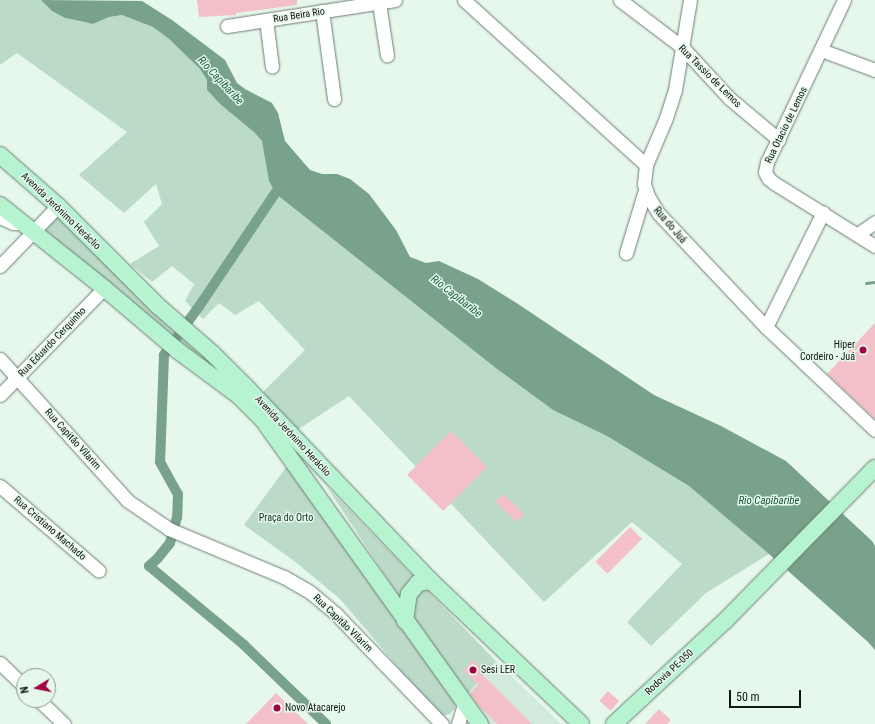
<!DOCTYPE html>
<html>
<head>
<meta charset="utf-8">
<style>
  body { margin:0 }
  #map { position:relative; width:875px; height:724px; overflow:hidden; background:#e6f7ec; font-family:"Roboto Condensed",sans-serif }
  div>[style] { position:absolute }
  .built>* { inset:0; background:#d2eadb }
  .green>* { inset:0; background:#bbdac7 }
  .water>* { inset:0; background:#78a289 }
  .stream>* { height:3px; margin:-1.5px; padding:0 1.5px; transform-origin:1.5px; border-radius:1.5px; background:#78a289 }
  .canal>* { height:10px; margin:-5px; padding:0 5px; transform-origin:5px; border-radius:5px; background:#78a289 }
  .building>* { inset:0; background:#f3c0c8; transform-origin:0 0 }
  .roads { filter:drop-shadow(0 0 1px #6e7d74) drop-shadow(0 0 1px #6e7d74) }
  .minor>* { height:13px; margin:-6.5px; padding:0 6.5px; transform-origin:6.5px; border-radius:6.5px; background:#fff }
  .major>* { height:16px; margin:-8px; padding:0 8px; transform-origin:8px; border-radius:8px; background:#b6f4d1 }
  .dots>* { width:11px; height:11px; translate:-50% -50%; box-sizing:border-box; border:2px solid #e6f7ec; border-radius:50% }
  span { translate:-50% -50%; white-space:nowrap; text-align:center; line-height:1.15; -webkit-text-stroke:3px #e6f7ec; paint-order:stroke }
  .street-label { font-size:10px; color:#0f1511 }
  .poi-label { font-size:10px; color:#0f1511 }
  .right { translate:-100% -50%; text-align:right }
  .left { translate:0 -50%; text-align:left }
  .park-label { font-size:10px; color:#0e3220 }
  .water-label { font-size:11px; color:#145b3a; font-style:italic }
  .north { position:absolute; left:16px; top:668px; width:40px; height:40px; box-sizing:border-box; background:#e6f7ec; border:1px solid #909d94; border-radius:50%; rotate:260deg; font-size:11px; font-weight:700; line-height:16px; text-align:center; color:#0f1511 }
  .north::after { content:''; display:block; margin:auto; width:14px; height:18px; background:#a10442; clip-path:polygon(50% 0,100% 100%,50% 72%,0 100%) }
  .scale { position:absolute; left:729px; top:690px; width:72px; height:18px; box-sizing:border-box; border:2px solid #0f1511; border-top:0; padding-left:5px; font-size:12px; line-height:14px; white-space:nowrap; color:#0f1511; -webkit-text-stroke:3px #e6f7ec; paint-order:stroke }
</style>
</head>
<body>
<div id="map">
  <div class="built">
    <i style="clip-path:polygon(496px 661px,561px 724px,485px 724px,465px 697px)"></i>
  </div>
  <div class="green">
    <i style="clip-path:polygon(0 0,41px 0,52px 11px,65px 18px,81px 22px,93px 24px,109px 17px,122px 15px,153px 27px,169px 39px,200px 69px,207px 80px,207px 90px,220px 104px,255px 133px,263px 141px,269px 181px,276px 194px,497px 369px,553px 410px,607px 436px,689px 486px,769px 554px,706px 593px,651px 646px,627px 622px,682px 564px,632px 522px,544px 602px,349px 396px,297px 430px,263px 392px,305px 350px,259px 301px,235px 315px,219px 303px,203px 319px,185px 301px,194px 284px,172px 266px,152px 282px,130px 264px,159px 246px,144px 222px,162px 204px,156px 184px,124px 213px,79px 175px,127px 132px,17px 53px,0 65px)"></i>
    <i style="clip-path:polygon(56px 215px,217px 368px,204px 362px,43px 230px)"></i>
    <i style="clip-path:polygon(287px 466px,454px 700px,455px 708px,450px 714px,441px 716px,436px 712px,340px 599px,293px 560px,244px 525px)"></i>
    <i style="clip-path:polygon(327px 487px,496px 661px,465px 697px)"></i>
  </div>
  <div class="water">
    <i style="clip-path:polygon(41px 0,142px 1px,172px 20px,225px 60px,237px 83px,245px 89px,272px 103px,278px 113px,285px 141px,310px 170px,322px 174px,337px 174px,350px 179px,369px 194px,396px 230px,410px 257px,426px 263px,439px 261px,478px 279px,518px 304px,654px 395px,721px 426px,786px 461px,872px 541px,875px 546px,875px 650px,868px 642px,769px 554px,689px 486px,607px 436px,553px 410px,497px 369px,276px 194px,269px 181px,262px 141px,255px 133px,220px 104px,207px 90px,207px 80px,200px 69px,169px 39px,153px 27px,122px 15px,109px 17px,93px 24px,65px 18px,52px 11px)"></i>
  </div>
  <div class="stream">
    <i style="left:866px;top:283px;width:9px;rotate:-6deg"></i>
  </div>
  <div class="canal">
    <i style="left:282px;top:183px;width:147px;rotate:123.9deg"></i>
    <i style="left:200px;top:305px;width:62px;rotate:125.8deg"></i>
    <i style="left:164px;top:355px;width:107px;rotate:92.1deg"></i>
    <i style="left:160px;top:462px;width:37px;rotate:61deg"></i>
    <i style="left:178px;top:494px;width:23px;rotate:92deg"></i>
    <i style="left:177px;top:517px;width:27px;rotate:105deg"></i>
    <i style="left:170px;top:543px;width:19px;rotate:129deg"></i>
    <i style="left:158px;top:558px;width:12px;rotate:138deg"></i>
    <i style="left:149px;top:566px;width:124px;rotate:39.7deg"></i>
    <i style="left:244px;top:645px;width:114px;rotate:43.9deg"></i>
  </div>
  <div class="building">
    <i style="clip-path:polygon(197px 0,297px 0,297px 5px,236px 13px,236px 15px,199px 17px)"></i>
    <i style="clip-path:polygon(875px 323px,875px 419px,827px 374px)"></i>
    <i style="left:451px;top:431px;width:51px;height:62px;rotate:45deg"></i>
    <i style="left:503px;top:494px;width:29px;height:11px;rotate:44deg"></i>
    <i style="left:630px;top:527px;width:17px;height:49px;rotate:45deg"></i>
    <i style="clip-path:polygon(473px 660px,483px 670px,481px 673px,532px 724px,497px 724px,478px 705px,470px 694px,478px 685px,463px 670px)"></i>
    <i style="left:608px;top:691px;width:15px;height:13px;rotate:42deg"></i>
    <i style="clip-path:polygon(276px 693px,308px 724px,246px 724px)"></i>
    <i style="clip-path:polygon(659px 709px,671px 720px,667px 724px,645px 724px)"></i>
  </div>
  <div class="roads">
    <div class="minor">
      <i style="left:464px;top:0;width:246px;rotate:42.2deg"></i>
      <i style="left:620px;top:0;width:78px;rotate:37.2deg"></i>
      <i style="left:682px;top:47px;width:69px;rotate:47.3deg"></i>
      <i style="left:729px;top:98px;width:65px;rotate:40deg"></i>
      <i style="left:690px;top:0;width:91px;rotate:99.5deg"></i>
      <i style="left:675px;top:90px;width:29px;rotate:108deg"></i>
      <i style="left:666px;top:118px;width:51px;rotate:113.1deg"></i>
      <i style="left:646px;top:165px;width:19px;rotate:96deg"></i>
      <i style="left:644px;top:184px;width:13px;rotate:72deg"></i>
      <i style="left:648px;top:196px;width:21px;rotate:59deg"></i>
      <i style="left:659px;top:214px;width:156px;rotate:46.6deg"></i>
      <i style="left:766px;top:327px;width:150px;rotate:43.4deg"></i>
      <i style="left:844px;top:0;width:179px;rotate:115.4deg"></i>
      <i style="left:767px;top:162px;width:10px;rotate:101deg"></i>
      <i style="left:765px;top:172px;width:7px;rotate:63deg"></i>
      <i style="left:768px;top:178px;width:8px;rotate:40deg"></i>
      <i style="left:774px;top:183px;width:119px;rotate:32deg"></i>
      <i style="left:379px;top:3px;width:53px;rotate:81.3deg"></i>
      <i style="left:322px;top:11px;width:89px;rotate:82.2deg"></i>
      <i style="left:266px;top:20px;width:47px;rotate:82.7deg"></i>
      <i style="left:227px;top:26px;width:170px;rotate:-8.8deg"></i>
      <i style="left:821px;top:50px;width:58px;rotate:20.3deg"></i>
      <i style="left:0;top:217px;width:14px;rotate:25deg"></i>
      <i style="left:13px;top:223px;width:9px"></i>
      <i style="left:858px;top:234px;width:21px;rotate:-35deg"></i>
      <i style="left:626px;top:253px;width:66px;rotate:-73.2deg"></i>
      <i style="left:0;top:266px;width:83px;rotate:-46deg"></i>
      <i style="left:766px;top:327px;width:128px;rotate:-63.6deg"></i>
      <i style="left:0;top:359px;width:191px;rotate:48deg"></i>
      <i style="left:128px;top:501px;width:50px;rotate:34.3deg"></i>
      <i style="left:169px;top:529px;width:125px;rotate:22.7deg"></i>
      <i style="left:284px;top:577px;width:30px;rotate:30deg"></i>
      <i style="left:310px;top:592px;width:34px;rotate:40deg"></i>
      <i style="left:336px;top:614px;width:153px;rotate:46.1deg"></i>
      <i style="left:0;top:395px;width:149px;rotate:-45.8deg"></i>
      <i style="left:0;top:486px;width:130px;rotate:40.6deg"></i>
      <i style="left:0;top:663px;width:33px;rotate:44deg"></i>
      <i style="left:39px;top:700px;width:35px;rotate:44deg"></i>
      <i style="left:458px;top:724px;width:21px;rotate:-73deg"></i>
    </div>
    <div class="major">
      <i style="left:0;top:155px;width:77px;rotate:41.3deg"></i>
      <i style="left:58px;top:206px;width:140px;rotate:45deg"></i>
      <i style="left:157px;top:305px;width:73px;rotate:41.1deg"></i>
      <i style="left:212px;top:353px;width:52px;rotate:45deg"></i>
      <i style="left:249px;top:390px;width:264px;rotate:46.4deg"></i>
      <i style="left:431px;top:581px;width:207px;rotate:43.6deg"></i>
      <i style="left:0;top:205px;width:133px;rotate:38.6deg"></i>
      <i style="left:104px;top:288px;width:96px;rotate:40.3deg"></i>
      <i style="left:177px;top:350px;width:77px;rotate:36.6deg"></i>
      <i style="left:239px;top:396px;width:34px;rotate:45deg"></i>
      <i style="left:263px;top:420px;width:374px;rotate:54.5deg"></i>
      <i style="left:405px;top:621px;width:27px;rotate:-82deg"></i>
      <i style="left:409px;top:594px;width:14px;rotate:-51deg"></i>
      <i style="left:418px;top:583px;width:13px;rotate:-9deg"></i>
      <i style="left:614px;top:724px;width:151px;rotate:-42.9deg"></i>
      <i style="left:725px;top:621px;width:214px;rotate:-45.6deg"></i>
    </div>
  </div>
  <div class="dots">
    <i style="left:863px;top:350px;background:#a10442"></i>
    <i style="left:473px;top:670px;background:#a10442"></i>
    <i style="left:277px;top:708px;background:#a10442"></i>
  </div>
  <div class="street-label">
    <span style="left:299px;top:15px;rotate:-9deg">Rua Beira Rio</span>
    <span style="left:710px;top:76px;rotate:45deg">Rua Tassio de Lemos</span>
    <span style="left:786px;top:125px;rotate:-64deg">Rua Otacio de Lemos</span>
    <span style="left:61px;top:211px;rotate:44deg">Avenida Jerônimo Heráclio</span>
    <span style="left:670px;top:225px;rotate:49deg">Rua do Juá</span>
    <span style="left:52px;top:342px;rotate:-46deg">Rua Eduardo Cerquinho</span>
    <span style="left:293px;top:436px;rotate:47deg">Avenida Jerônimo Heráclio</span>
    <span style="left:73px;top:439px;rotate:48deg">Rua Capitão Vilarim</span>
    <span style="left:50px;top:528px;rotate:41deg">Rua Cristiano Machado</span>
    <span style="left:343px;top:623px;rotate:44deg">Rua Capitão Vilarim</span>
    <span style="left:669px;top:672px;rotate:-43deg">Rodovia PE-050</span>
  </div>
  <div class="poi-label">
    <span class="right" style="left:855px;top:350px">Hiper<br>Cordeiro - Juá</span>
    <span class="left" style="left:481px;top:670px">Sesi LER</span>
    <span class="left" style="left:285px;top:708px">Novo Atacarejo</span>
  </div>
  <div class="park-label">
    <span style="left:286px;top:518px">Praça do Orto</span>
  </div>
  <div class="water-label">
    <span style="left:220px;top:81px;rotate:47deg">Rio Capibaribe</span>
    <span style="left:456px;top:297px;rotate:38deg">Rio Capibaribe</span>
    <span style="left:769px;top:501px">Rio Capibaribe</span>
  </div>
  <div class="north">N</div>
  <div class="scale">50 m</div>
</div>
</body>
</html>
